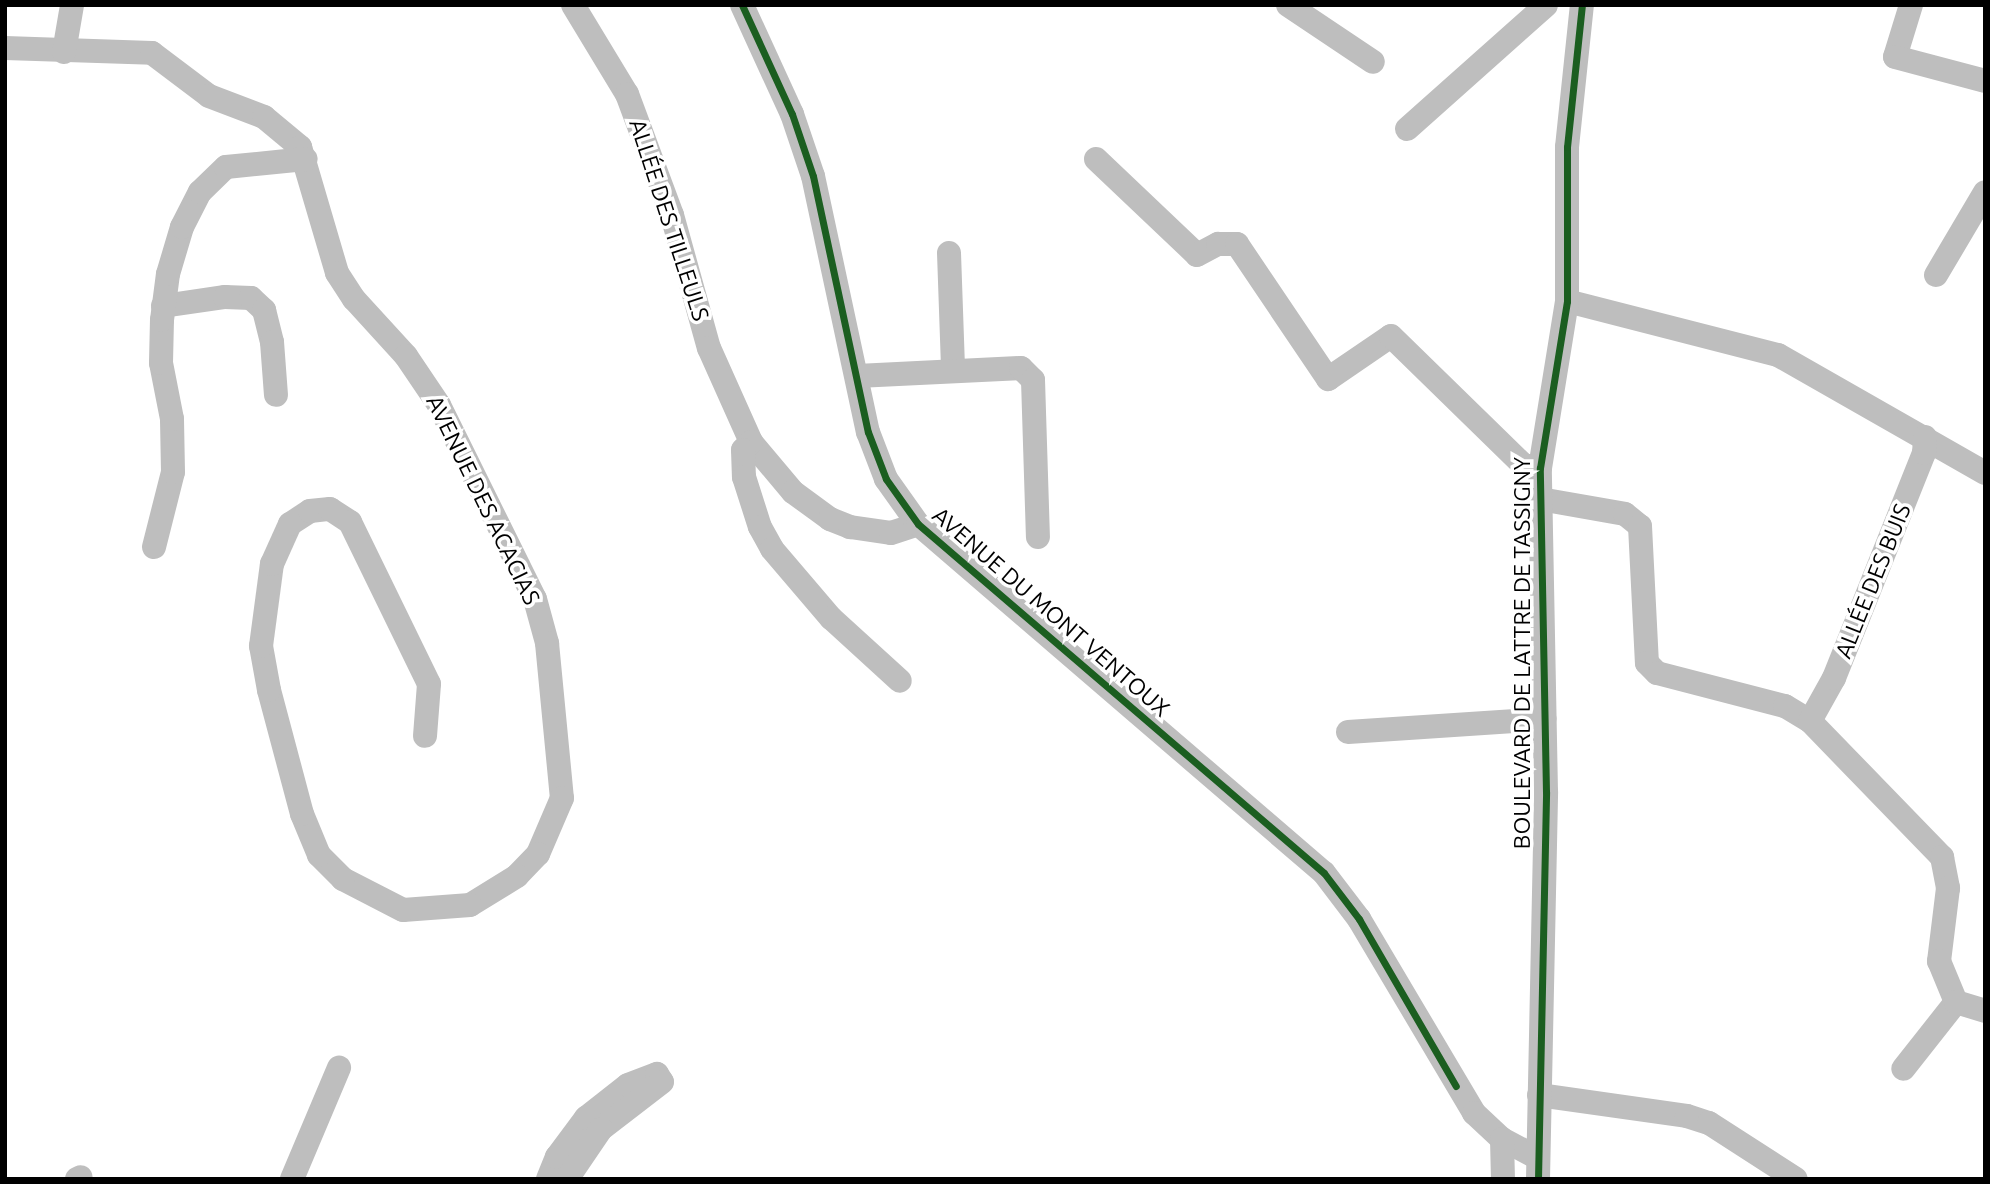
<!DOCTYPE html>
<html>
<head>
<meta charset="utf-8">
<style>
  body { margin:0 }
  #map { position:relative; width:1990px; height:1184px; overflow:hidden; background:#fff; font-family:Ubuntu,sans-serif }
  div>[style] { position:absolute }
  .minor>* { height:24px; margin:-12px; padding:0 12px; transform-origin:12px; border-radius:12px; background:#bebebe }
  .cycleway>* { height:7px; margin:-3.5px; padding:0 3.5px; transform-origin:3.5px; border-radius:3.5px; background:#1b5e20 }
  span { translate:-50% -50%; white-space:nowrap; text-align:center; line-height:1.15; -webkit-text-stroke:7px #fff; paint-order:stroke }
  .street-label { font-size:23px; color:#000 }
  .frame { position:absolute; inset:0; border:7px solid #000; pointer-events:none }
</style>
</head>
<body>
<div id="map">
  <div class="minor">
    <i style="left:573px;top:5px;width:104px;rotate:58.8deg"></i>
    <i style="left:627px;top:94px;width:129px;rotate:69.6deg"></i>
    <i style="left:672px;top:215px;width:138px;rotate:74.5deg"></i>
    <i style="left:709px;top:348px;width:103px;rotate:65.9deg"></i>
    <i style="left:751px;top:442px;width:65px;rotate:50deg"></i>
    <i style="left:793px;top:492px;width:46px;rotate:36.1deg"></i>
    <i style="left:830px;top:519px;width:22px;rotate:22deg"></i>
    <i style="left:850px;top:527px;width:41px;rotate:8.3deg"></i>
    <i style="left:891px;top:533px;width:28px;rotate:-18deg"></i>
    <i style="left:742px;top:5px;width:120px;rotate:65.4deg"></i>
    <i style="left:792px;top:114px;width:65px;rotate:71.3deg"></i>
    <i style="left:813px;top:176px;width:262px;rotate:77.9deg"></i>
    <i style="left:868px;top:432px;width:50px;rotate:69deg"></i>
    <i style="left:886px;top:479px;width:55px;rotate:54.6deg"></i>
    <i style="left:918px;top:524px;width:535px;rotate:40.68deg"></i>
    <i style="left:1324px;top:873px;width:58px;rotate:52.7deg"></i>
    <i style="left:1359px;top:919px;width:226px;rotate:59.3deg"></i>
    <i style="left:1474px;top:1113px;width:38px;rotate:43deg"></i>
    <i style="left:1502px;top:1139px;width:40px;rotate:28deg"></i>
    <i style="left:1288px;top:5px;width:102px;rotate:33.8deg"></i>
    <i style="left:1911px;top:5px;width:54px;rotate:107.1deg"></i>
    <i style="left:1895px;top:57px;width:93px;rotate:14.9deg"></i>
    <i style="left:5px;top:48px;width:147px;rotate:1.9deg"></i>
    <i style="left:152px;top:53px;width:71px;rotate:37deg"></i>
    <i style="left:209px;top:96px;width:59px;rotate:20.9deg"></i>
    <i style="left:264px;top:117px;width:47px;rotate:39.8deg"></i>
    <i style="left:300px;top:147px;width:131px;rotate:73.6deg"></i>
    <i style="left:337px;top:273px;width:31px;rotate:57deg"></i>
    <i style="left:354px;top:299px;width:77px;rotate:47.6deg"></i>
    <i style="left:406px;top:356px;width:59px;rotate:56deg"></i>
    <i style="left:439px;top:405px;width:216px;rotate:63.7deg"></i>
    <i style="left:535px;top:599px;width:46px;rotate:74.7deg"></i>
    <i style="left:547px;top:643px;width:156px;rotate:84.5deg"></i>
    <i style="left:562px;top:798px;width:61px;rotate:113.2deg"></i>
    <i style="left:538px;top:854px;width:30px;rotate:134deg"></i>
    <i style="left:517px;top:876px;width:55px;rotate:148.3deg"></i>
    <i style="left:470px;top:905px;width:67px;rotate:175.7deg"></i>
    <i style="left:403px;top:910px;width:68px;rotate:-152.7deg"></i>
    <i style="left:343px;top:879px;width:34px;rotate:-135deg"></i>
    <i style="left:319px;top:855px;width:44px;rotate:-112.5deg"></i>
    <i style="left:302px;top:814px;width:128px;rotate:-104.9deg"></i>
    <i style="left:269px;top:690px;width:45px;rotate:-100.3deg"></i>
    <i style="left:261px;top:646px;width:83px;rotate:-82.4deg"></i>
    <i style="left:272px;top:564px;width:44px;rotate:-65.8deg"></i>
    <i style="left:290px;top:524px;width:24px;rotate:-33deg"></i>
    <i style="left:310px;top:511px;width:20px;rotate:-6deg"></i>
    <i style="left:330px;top:509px;width:24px;rotate:33deg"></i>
    <i style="left:350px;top:522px;width:180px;rotate:64deg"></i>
    <i style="left:429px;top:684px;width:52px;rotate:94.4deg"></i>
    <i style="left:64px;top:52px;width:48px;rotate:-80.3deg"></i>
    <i style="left:1407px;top:129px;width:186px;rotate:-41.7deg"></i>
    <i style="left:1096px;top:159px;width:139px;rotate:43.5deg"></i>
    <i style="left:1197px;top:255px;width:24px;rotate:-28deg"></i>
    <i style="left:1218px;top:244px;width:19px"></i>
    <i style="left:1237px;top:244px;width:163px;rotate:56deg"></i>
    <i style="left:1328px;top:379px;width:76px;rotate:-34.3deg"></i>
    <i style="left:1391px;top:336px;width:185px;rotate:44.3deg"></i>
    <i style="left:1523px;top:465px;width:17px;rotate:10deg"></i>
    <i style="left:949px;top:253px;width:117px;rotate:88deg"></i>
    <i style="left:1936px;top:275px;width:96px;rotate:-59.4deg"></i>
    <i style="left:1567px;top:301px;width:218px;rotate:14.4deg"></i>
    <i style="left:1778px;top:355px;width:238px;rotate:29.7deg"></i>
    <i style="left:163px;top:306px;width:63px;rotate:-8.3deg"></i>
    <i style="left:225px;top:297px;width:26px;rotate:2deg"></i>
    <i style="left:251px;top:298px;width:18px;rotate:43deg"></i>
    <i style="left:264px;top:310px;width:33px;rotate:76deg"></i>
    <i style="left:272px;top:342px;width:53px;rotate:85.7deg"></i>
    <i style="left:857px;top:376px;width:164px;rotate:-2.8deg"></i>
    <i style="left:1021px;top:368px;width:17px;rotate:45deg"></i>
    <i style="left:1033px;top:380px;width:157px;rotate:88.2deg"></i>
    <i style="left:751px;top:442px;width:11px;rotate:135deg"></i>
    <i style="left:743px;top:450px;width:27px;rotate:88deg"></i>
    <i style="left:744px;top:477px;width:52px;rotate:72.3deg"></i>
    <i style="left:760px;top:527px;width:25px;rotate:61deg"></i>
    <i style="left:772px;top:549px;width:91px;rotate:49.5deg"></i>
    <i style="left:831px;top:618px;width:93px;rotate:42.4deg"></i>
    <i style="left:1540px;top:499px;width:86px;rotate:10deg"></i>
    <i style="left:1625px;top:514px;width:19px;rotate:39deg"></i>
    <i style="left:1640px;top:526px;width:137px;rotate:87.1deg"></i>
    <i style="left:1647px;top:663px;width:14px;rotate:45deg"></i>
    <i style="left:1657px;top:673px;width:132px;rotate:14.5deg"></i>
    <i style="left:1785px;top:706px;width:29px;rotate:31deg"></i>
    <i style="left:1810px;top:721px;width:190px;rotate:45.9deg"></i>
    <i style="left:1942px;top:857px;width:32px;rotate:79deg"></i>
    <i style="left:1948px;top:888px;width:74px;rotate:97deg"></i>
    <i style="left:1939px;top:961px;width:44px;rotate:67.5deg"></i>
    <i style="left:1956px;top:1002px;width:85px;rotate:128.3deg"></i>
    <i style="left:154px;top:547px;width:77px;rotate:-75.8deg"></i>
    <i style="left:173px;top:472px;width:53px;rotate:-91.1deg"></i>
    <i style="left:172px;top:419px;width:57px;rotate:-101.1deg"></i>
    <i style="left:161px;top:363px;width:43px;rotate:-88.7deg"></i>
    <i style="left:162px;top:320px;width:46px;rotate:-82.6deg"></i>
    <i style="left:168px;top:274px;width:49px;rotate:-73.4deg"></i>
    <i style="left:182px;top:227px;width:39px;rotate:-63deg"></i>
    <i style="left:200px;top:192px;width:36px;rotate:-44deg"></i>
    <i style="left:226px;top:167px;width:80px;rotate:-5.7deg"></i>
    <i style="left:1810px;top:721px;width:49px;rotate:-60.8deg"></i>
    <i style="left:1834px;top:678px;width:242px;rotate:-68.2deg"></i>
    <i style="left:1924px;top:453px;width:16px;rotate:-86deg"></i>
    <i style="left:1348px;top:732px;width:197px;rotate:-3.8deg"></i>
    <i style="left:1956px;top:1002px;width:30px;rotate:17deg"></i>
    <i style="left:1539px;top:1095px;width:149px;rotate:8.1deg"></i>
    <i style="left:1687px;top:1116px;width:23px;rotate:18deg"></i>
    <i style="left:1709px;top:1123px;width:103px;rotate:32.8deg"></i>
    <i style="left:1502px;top:1139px;width:40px;rotate:88.6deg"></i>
    <i style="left:77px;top:1179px;width:4px;rotate:-27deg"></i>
    <i style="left:292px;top:1179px;width:121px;rotate:-67.1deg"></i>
    <i style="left:548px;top:1179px;width:24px;rotate:-68deg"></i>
    <i style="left:557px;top:1157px;width:49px;rotate:-53.4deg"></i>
    <i style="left:586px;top:1118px;width:53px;rotate:-38.2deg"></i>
    <i style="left:628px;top:1085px;width:31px;rotate:-21deg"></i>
    <i style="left:657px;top:1074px;width:9px;rotate:58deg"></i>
    <i style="left:662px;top:1082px;width:77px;rotate:142.4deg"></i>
    <i style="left:601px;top:1129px;width:60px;rotate:124.2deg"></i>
    <i style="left:1538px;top:1179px;width:387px;rotate:-88.8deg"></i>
    <i style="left:1546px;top:792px;width:324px;rotate:-91.1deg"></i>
    <i style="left:1540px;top:468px;width:169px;rotate:-80.8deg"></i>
    <i style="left:1567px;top:301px;width:154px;rotate:-90deg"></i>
    <i style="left:1567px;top:147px;width:143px;rotate:-84deg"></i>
  </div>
  <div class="cycleway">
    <i style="left:742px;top:5px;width:120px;rotate:65.4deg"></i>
    <i style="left:792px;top:114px;width:65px;rotate:71.3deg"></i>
    <i style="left:813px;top:176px;width:262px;rotate:77.9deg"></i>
    <i style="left:868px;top:432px;width:50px;rotate:69deg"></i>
    <i style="left:886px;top:479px;width:55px;rotate:54.6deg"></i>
    <i style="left:918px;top:524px;width:535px;rotate:40.68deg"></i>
    <i style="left:1324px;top:873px;width:58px;rotate:52.7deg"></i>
    <i style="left:1359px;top:919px;width:193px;rotate:59.9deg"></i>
    <i style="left:1538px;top:1179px;width:387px;rotate:-88.8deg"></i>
    <i style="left:1546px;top:792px;width:324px;rotate:-91.1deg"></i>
    <i style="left:1540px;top:468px;width:169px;rotate:-80.8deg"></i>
    <i style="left:1567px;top:301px;width:154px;rotate:-90deg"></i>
    <i style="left:1567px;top:147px;width:143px;rotate:-84deg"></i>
  </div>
  <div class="street-label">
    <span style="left:669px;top:220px;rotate:72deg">ALLÉE DES TILLEULS</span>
    <span style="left:483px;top:500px;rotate:64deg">AVENUE DES ACACIAS</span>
    <span style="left:1873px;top:581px;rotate:-68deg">ALLÉE DES BUIS</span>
    <span style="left:1051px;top:612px;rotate:41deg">AVENUE DU MONT VENTOUX</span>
    <span style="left:1522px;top:653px;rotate:-90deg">BOULEVARD DE LATTRE DE TASSIGNY</span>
  </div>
  <div class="frame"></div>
</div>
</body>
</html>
